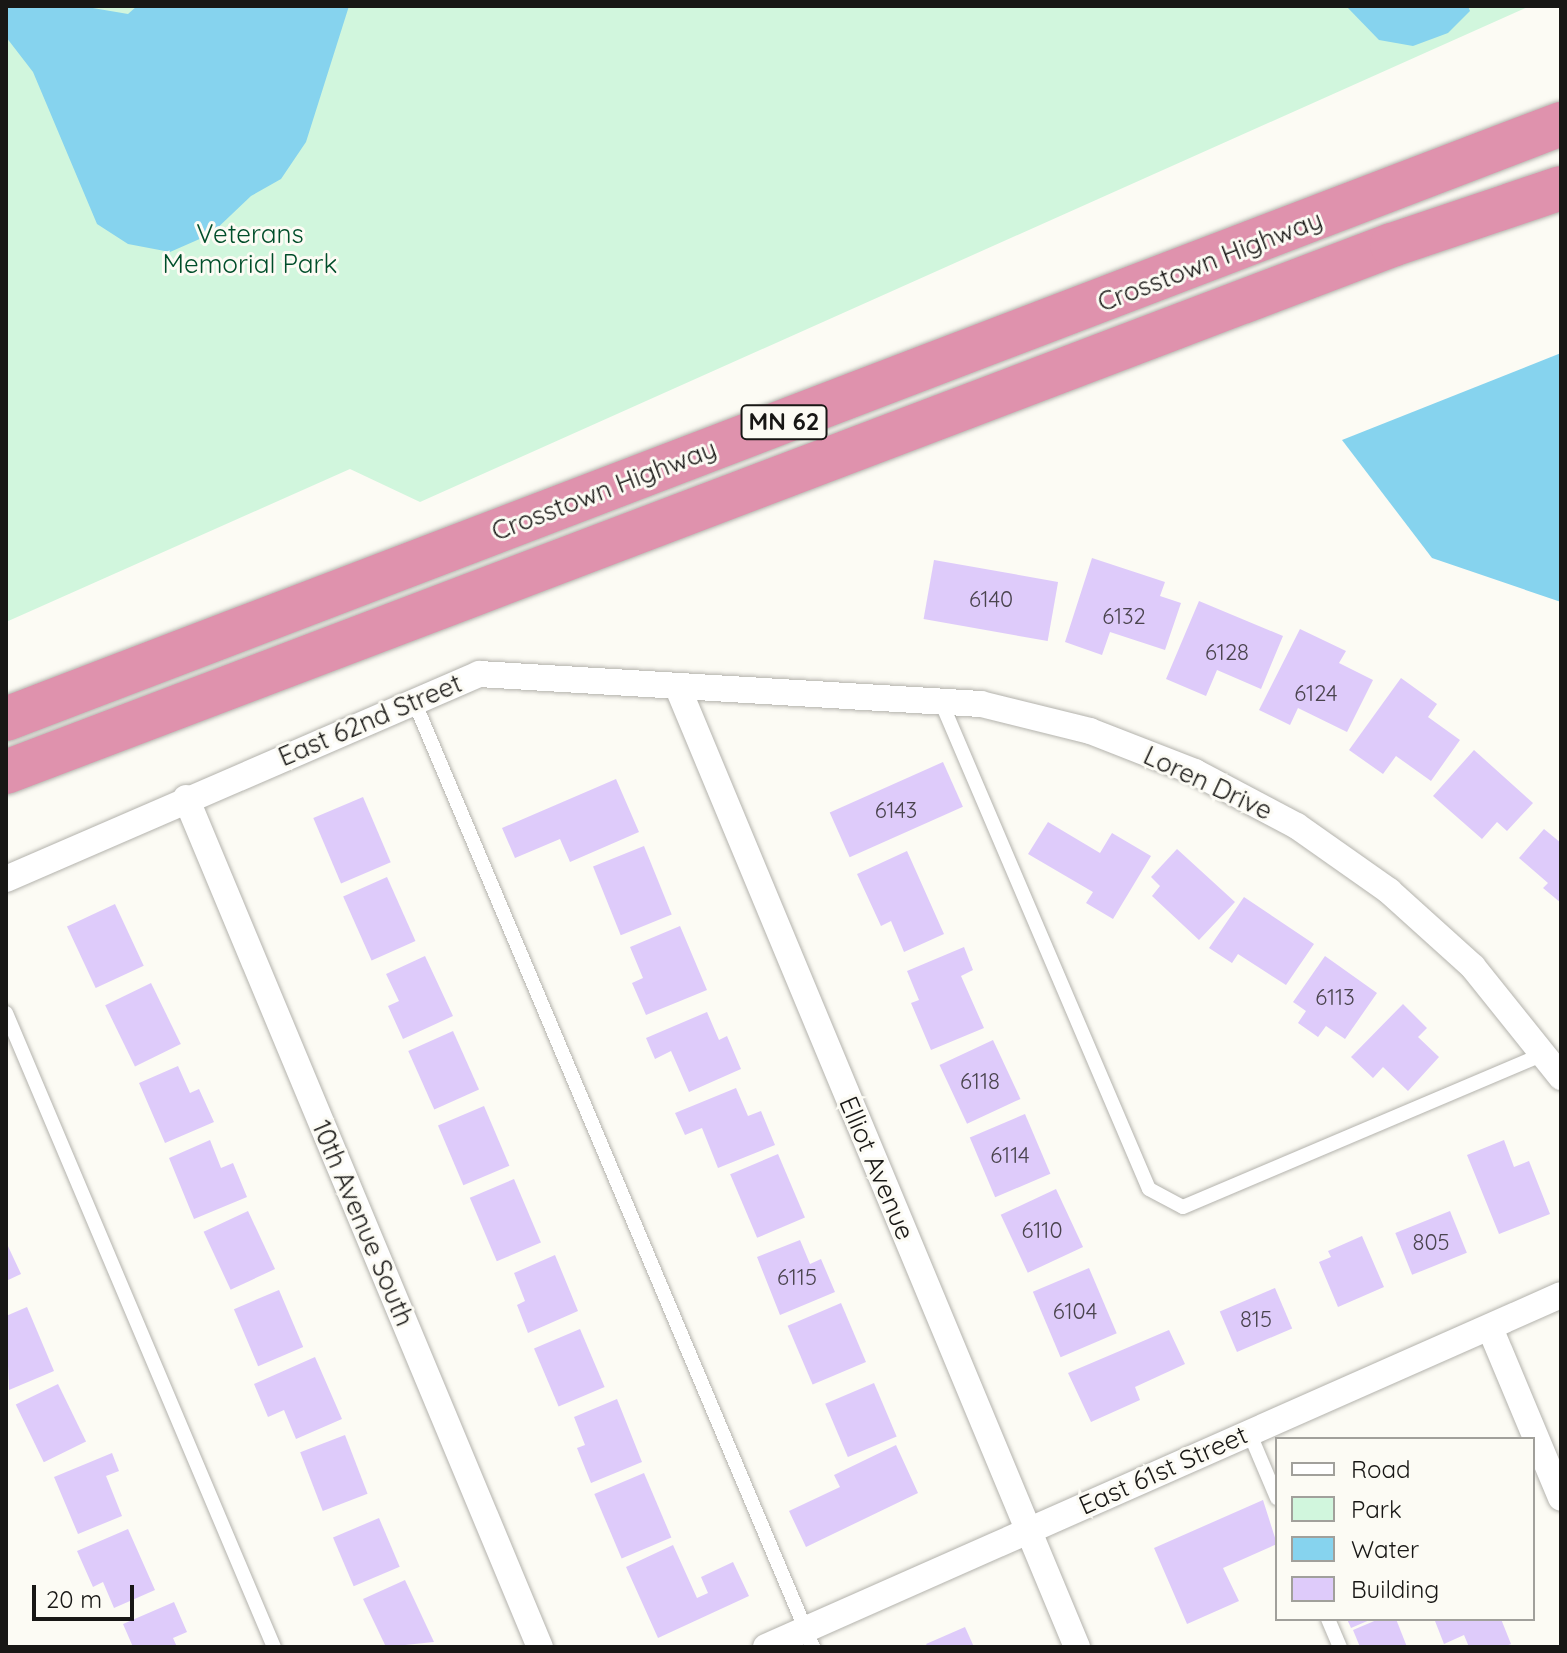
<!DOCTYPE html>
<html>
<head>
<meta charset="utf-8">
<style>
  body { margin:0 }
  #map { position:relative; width:1567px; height:1653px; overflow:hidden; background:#fcfbf4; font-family:Quicksand,sans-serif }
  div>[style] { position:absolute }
  .green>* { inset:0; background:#d1f6dd }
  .water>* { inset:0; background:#86d3ee }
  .building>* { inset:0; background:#decbfa; transform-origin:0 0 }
  .roads { filter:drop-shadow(0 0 2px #b4b3ad) drop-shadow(0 0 2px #b4b3ad) }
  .lane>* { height:14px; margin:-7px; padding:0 7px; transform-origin:7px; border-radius:7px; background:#fff }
  .street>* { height:26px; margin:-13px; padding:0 13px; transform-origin:13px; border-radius:13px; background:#fff }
  .highway>* { height:44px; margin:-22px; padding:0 22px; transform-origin:22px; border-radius:22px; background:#df92ad }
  span { translate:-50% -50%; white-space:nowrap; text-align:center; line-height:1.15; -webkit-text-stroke:6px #fcfbf4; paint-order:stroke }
  .number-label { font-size:22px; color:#4a444e }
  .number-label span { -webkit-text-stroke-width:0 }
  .shield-label span { padding:2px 6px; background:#fcfbf4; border:2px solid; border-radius:6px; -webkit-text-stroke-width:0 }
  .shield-label { font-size:24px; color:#181715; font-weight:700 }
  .park-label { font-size:26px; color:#004e2a }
  .street-label { font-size:26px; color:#181715 }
  .frame { position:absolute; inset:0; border:8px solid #181715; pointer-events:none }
  .legend { position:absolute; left:1275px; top:1437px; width:260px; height:184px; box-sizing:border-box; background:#fcfbf4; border:2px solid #a1a09b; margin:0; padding:10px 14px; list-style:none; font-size:24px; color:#181715 }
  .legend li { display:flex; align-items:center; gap:16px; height:40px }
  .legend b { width:40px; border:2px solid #a1a09b }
  .scale { position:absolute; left:32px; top:1585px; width:102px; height:36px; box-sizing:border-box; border:4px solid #181715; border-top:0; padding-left:10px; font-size:24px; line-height:28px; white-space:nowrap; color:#181715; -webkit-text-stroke:6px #fcfbf4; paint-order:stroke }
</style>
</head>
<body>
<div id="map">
  <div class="green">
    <i style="clip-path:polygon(6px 6px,1530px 6px,420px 502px,350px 469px,6px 622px)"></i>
  </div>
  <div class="water">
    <i style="clip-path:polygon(6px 6px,81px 6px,128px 14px,137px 6px,349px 6px,306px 142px,281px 179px,251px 196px,211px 234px,170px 252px,128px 244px,97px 224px,33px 72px,6px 37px)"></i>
    <i style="clip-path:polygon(1346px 6px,1468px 6px,1470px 11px,1448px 33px,1413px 46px,1379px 40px)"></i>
    <i style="clip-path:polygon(1561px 353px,1561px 602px,1432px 558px,1342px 440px)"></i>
  </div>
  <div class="building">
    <i style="clip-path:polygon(1092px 558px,1165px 582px,1160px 596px,1181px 603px,1165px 650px,1110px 632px,1102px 655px,1065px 642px)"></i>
    <i style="left:934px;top:560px;width:126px;height:60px;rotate:10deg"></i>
    <i style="clip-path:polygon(1199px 601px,1283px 636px,1261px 689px,1217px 670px,1206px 696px,1166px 679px)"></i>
    <i style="clip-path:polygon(1300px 629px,1346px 651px,1339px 663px,1373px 680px,1347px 732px,1298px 708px,1290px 725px,1259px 710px)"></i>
    <i style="clip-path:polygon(1401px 678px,1437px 704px,1428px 717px,1460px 740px,1431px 781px,1396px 756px,1383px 774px,1349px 750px)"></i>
    <i style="clip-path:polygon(1474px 750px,1533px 803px,1507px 831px,1497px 822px,1482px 839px,1433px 796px)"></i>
    <i style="left:943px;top:762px;width:49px;height:124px;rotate:66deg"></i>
    <i style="clip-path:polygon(616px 779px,639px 832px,570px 862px,560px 839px,515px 858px,502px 828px)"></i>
    <i style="left:363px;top:797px;width:71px;height:54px;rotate:67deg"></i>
    <i style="clip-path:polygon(1048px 822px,1100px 853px,1112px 833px,1151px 856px,1113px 919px,1086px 903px,1093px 892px,1028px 854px)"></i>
    <i style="clip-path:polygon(1544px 829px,1561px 843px,1561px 903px,1543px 888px,1548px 883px,1519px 858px)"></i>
    <i style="left:644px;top:846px;width:74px;height:55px;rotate:68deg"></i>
    <i style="clip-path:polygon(1177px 849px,1235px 902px,1199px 940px,1152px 896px,1160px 886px,1151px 877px)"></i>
    <i style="clip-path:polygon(907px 851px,944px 934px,904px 952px,891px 921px,881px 926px,857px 874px)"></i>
    <i style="left:387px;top:877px;width:70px;height:48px;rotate:66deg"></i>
    <i style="clip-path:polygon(1244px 897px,1314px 944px,1286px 985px,1238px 954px,1232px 963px,1209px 948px)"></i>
    <i style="left:115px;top:904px;width:68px;height:53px;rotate:65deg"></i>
    <i style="clip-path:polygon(680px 926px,707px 990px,646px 1015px,632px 983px,643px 978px,630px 947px)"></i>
    <i style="clip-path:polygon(964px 947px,973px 970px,961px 976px,984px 1028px,931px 1050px,911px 1003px,919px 1000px,907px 971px)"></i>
    <i style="clip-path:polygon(425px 956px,453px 1016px,403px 1039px,388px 1006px,399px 1001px,386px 974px)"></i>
    <i style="clip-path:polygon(1325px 956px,1377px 993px,1345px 1039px,1326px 1026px,1318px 1037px,1298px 1023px,1306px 1011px,1293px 1002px)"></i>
    <i style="left:151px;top:983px;width:68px;height:51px;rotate:64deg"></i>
    <i style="clip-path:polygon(1403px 1004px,1427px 1028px,1418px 1037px,1439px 1057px,1408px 1091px,1383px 1067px,1373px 1078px,1351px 1057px)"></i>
    <i style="clip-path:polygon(707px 1012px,719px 1040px,727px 1036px,741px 1069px,689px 1092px,671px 1051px,655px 1059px,646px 1038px)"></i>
    <i style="left:453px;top:1031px;width:64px;height:49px;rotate:66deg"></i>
    <i style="left:993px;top:1040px;width:65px;height:59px;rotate:65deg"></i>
    <i style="clip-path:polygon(178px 1066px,190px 1093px,199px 1089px,214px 1122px,165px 1143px,139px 1083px)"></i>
    <i style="clip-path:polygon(736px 1088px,748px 1116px,761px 1111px,775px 1145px,718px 1168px,702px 1128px,685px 1135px,675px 1113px)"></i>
    <i style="left:484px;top:1106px;width:65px;height:50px;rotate:67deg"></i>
    <i style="left:1025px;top:1114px;width:65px;height:60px;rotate:67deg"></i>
    <i style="clip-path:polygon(210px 1140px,221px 1168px,233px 1163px,247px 1197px,194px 1219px,169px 1158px)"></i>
    <i style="clip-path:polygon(1504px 1140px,1514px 1167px,1529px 1161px,1550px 1214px,1499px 1234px,1467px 1155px)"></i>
    <i style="left:778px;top:1154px;width:69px;height:52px;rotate:67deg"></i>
    <i style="left:514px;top:1179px;width:69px;height:48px;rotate:67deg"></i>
    <i style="left:1056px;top:1189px;width:64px;height:61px;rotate:65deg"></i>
    <i style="left:248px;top:1211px;width:64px;height:49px;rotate:65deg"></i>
    <i style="left:1450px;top:1211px;width:45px;height:59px;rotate:68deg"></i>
    <i style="clip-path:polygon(1362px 1236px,1384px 1287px,1338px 1307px,1319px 1262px,1331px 1257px,1328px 1251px)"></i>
    <i style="clip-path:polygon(800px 1240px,810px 1264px,821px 1259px,835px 1292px,780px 1315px,757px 1257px)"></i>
    <i style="clip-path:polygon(6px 1242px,21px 1274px,6px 1281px)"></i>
    <i style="clip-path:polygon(555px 1255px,578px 1311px,528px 1333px,517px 1305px,525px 1301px,514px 1273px)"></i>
    <i style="left:1089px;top:1268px;width:71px;height:61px;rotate:67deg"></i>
    <i style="left:1275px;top:1288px;width:44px;height:60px;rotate:67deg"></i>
    <i style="left:279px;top:1290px;width:62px;height:49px;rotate:67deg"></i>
    <i style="left:841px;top:1303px;width:64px;height:58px;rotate:67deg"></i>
    <i style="clip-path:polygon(27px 1307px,54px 1371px,9px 1390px,6px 1316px)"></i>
    <i style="left:580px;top:1329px;width:63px;height:50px;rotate:67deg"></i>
    <i style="clip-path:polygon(1169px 1330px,1185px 1364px,1135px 1387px,1140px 1400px,1091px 1422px,1068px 1373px)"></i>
    <i style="clip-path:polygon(315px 1357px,342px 1419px,296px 1439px,284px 1410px,268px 1417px,254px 1384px)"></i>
    <i style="left:874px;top:1383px;width:58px;height:53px;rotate:67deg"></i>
    <i style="left:58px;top:1384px;width:64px;height:47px;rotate:64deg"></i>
    <i style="clip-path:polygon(617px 1399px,642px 1462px,591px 1483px,577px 1448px,585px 1445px,574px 1417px)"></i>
    <i style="left:345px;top:1435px;width:63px;height:48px;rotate:69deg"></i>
    <i style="clip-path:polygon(896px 1445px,918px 1493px,806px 1547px,789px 1511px,840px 1487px,834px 1475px)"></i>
    <i style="clip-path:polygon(112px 1453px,119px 1471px,106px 1476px,122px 1516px,78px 1534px,54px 1477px)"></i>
    <i style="left:644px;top:1473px;width:70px;height:54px;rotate:67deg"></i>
    <i style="clip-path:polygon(1263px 1500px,1277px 1544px,1223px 1568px,1239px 1601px,1187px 1624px,1154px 1548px)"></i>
    <i style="left:379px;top:1518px;width:53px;height:50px;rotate:67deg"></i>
    <i style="clip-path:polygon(128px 1529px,155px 1590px,114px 1608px,103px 1582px,93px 1587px,77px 1551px)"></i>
    <i style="clip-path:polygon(673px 1545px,697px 1598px,708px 1593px,701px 1577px,733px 1562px,749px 1596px,658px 1638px,626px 1567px)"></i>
    <i style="clip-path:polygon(405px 1580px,434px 1642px,386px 1647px,363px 1599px)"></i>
    <i style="clip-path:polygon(174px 1602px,187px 1632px,173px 1638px,177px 1647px,133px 1647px,123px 1624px)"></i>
    <i style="clip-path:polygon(1347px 1619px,1372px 1619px,1351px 1628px)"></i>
    <i style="clip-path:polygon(1379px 1619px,1396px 1619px,1407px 1647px,1360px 1647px,1353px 1630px)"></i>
    <i style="clip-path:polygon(1501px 1619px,1511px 1644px,1503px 1647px,1469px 1647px,1464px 1635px,1444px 1644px,1435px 1621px)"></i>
    <i style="clip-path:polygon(965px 1627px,974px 1647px,928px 1647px,926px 1644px)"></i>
  </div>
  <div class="roads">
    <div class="lane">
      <i style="left:414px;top:701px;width:1027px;rotate:67.13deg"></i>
      <i style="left:942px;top:704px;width:527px;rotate:66.89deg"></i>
      <i style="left:1149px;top:1189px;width:38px;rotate:28deg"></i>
      <i style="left:1183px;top:1207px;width:393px;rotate:-23deg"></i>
      <i style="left:6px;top:1013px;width:688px;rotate:67.09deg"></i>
      <i style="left:1249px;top:1432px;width:72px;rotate:67deg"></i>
      <i style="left:1328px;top:1619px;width:30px;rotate:67deg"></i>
    </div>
    <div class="street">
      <i style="left:678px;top:688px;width:1039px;rotate:67.41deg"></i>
      <i style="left:186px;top:798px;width:920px;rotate:67.37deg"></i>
      <i style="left:6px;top:879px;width:516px;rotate:-23.43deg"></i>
      <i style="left:479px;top:674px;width:503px;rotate:3.42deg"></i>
      <i style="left:981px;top:704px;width:112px;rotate:13.9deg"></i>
      <i style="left:1090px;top:731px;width:113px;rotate:21.3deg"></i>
      <i style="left:1195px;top:772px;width:115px;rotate:27.9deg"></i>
      <i style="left:1297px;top:826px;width:113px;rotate:35.2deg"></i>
      <i style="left:1389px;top:891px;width:113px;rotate:42.1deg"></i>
      <i style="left:1473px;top:967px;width:141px;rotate:51.3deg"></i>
      <i style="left:1490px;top:1328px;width:184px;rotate:67.3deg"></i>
      <i style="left:766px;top:1647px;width:869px;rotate:-23.88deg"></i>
    </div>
    <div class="highway">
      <i style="left:6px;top:719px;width:1665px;rotate:-20.94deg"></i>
      <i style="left:6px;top:772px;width:1483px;rotate:-20.82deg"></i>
      <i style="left:1392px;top:245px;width:178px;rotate:-18.6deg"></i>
    </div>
  </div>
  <div class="number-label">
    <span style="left:991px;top:600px">6140</span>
    <span style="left:1124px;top:617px">6132</span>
    <span style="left:1227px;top:653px">6128</span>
    <span style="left:1316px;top:694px">6124</span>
    <span style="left:896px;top:811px">6143</span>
    <span style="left:1335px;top:998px">6113</span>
    <span style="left:980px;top:1082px">6118</span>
    <span style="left:1010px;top:1156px">6114</span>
    <span style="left:1042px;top:1231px">6110</span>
    <span style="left:1431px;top:1243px">805</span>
    <span style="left:797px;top:1278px">6115</span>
    <span style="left:1075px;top:1312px">6104</span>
    <span style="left:1256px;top:1320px">815</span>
  </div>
  <div class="shield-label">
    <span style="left:784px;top:422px">MN 62</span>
  </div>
  <div class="park-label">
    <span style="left:250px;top:249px">Veterans<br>Memorial Park</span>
  </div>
  <div class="street-label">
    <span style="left:1210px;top:261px;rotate:-21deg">Crosstown Highway</span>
    <span style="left:604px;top:490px;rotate:-21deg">Crosstown Highway</span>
    <span style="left:370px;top:720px;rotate:-23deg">East 62nd Street</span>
    <span style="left:1208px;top:783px;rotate:25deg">Loren Drive</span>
    <span style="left:877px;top:1168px;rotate:67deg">Elliot Avenue</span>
    <span style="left:363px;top:1223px;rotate:67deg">10th Avenue South</span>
    <span style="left:1163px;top:1470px;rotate:-24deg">East 61st Street</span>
  </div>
  <div class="frame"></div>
  <ul class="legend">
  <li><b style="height:10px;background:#fff"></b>Road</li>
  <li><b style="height:22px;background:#d1f6dd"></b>Park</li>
  <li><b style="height:22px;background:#86d3ee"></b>Water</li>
  <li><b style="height:22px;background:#decbfa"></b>Building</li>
  </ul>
  <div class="scale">20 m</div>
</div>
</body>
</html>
